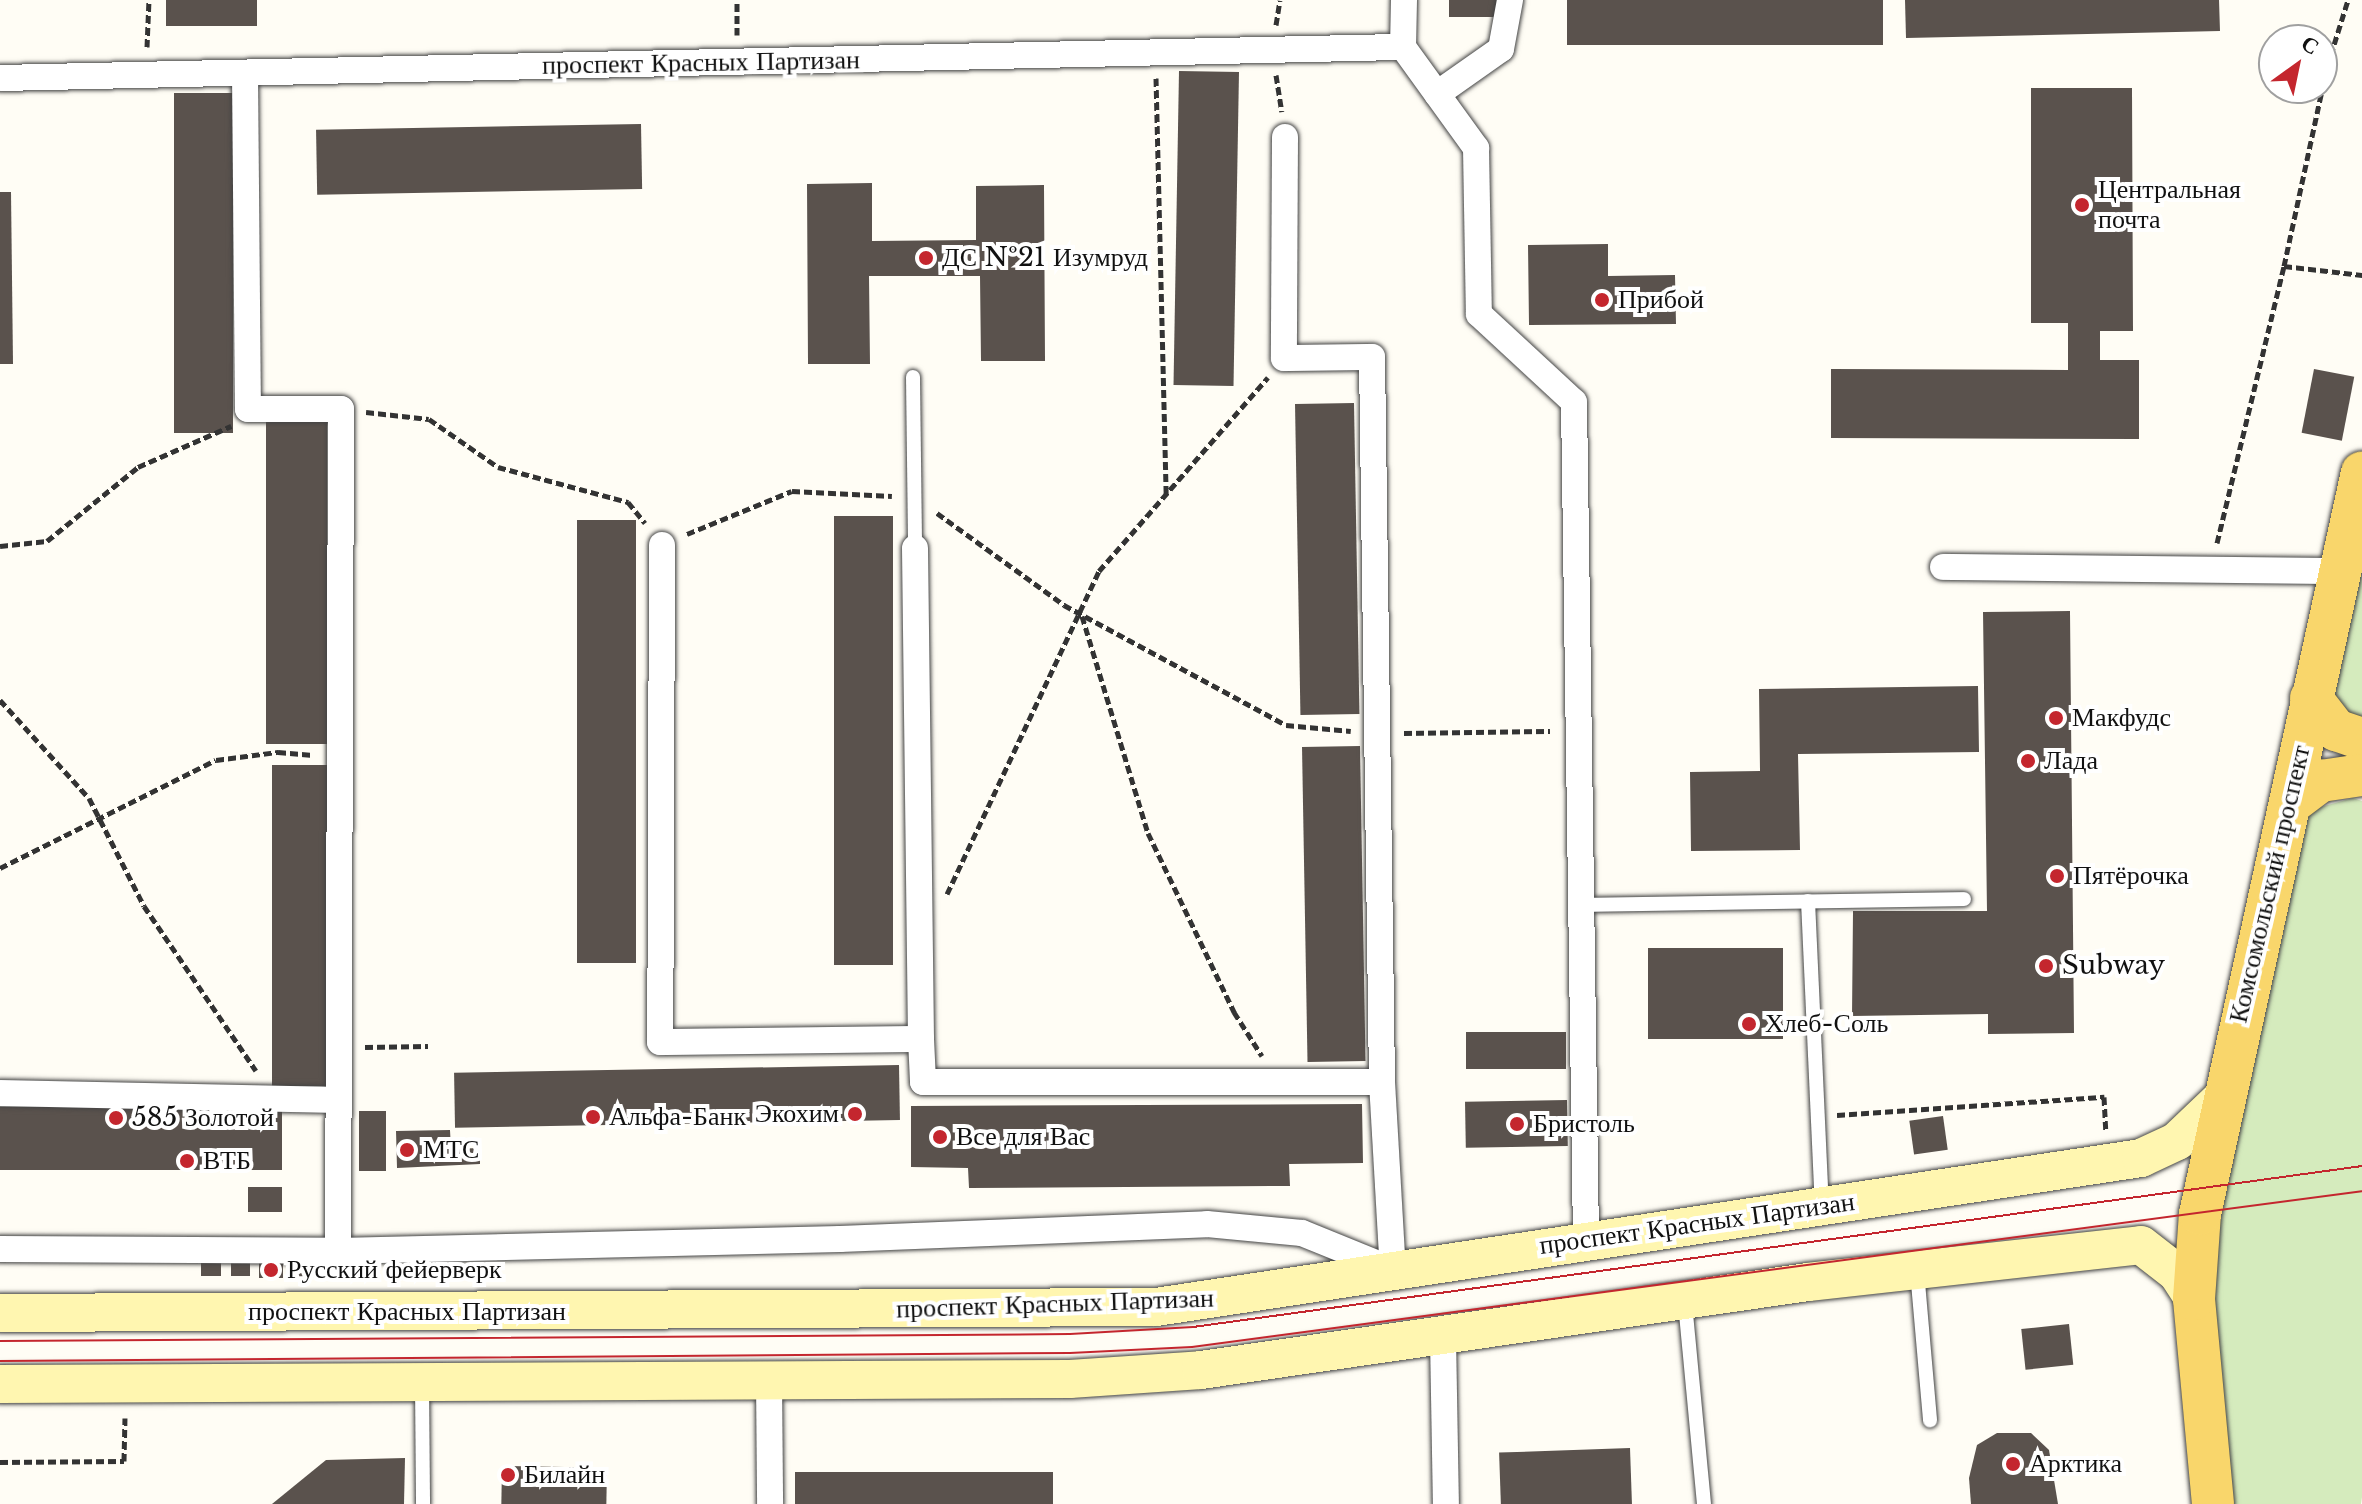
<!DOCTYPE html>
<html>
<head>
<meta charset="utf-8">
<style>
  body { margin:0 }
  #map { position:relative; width:2362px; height:1504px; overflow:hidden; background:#fffdf5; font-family:"Libre Baskerville",serif }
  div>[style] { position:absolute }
  .green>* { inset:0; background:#d5ebbd }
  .building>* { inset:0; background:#5a524d; transform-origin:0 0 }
  .path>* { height:5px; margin-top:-2.5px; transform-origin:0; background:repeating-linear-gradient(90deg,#333 0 8px,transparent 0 12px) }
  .roads { filter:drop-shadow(0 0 2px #444) drop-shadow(0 0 2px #444) }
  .lane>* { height:14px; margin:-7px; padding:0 7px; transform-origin:7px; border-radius:7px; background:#fff }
  .street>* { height:26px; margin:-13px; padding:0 13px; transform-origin:13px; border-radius:13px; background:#fff }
  .secondary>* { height:38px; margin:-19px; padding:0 19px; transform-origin:19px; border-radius:19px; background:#fff6b0 }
  .primary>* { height:42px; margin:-21px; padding:0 21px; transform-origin:21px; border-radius:21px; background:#f9d66b }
  .tram>* { height:2px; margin:-1px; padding:0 1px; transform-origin:1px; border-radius:1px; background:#c4262e }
  .dots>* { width:22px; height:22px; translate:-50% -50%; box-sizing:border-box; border:4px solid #fff; border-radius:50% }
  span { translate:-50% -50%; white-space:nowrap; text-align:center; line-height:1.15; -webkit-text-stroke:8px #fff; paint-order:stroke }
  .street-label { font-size:26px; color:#111 }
  .poi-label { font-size:26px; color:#111 }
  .left { translate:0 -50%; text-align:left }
  .right { translate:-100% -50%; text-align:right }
  .north { position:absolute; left:2258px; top:24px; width:80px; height:80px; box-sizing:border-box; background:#fff; border:2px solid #a0a0a0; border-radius:50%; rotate:33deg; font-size:22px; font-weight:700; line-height:32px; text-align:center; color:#111 }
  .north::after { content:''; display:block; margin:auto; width:28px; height:36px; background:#c4262e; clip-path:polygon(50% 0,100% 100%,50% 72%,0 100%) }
</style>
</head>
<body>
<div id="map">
  <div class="green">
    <i style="clip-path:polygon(2362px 533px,2362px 729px,2326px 697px)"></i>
    <i style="clip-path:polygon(2353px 798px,2362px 801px,2362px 1497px,2361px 1504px,2227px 1504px,2213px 1286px,2224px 1160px,2301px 835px,2310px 810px)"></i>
  </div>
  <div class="building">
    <i style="left:166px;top:0;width:91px;height:26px"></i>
    <i style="left:1449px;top:0;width:49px;height:17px"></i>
    <i style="left:1567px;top:0;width:316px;height:45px"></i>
    <i style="clip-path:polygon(1905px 0,2219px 0,2220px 31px,1906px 38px)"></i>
    <i style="left:1179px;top:71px;width:60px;height:314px;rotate:1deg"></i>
    <i style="clip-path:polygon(2031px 88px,2132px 88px,2133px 331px,2100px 331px,2100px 360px,2139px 360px,2139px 439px,1831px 438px,1831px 369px,2068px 370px,2068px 323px,2031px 323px)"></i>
    <i style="left:174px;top:93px;width:59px;height:340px"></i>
    <i style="left:641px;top:124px;width:65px;height:325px;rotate:89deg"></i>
    <i style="clip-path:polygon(872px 183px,872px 241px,976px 240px,976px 186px,1044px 185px,1045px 361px,981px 361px,980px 276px,869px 276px,870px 364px,808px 364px,807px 184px)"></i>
    <i style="clip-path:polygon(0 192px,11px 192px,13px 364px,0 364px)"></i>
    <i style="clip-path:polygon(1608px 244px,1608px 276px,1675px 275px,1676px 324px,1529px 325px,1528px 245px)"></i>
    <i style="left:2314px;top:369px;width:41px;height:65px;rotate:11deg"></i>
    <i style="left:1354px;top:403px;width:311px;height:59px;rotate:89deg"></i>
    <i style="left:266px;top:422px;width:61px;height:322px"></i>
    <i style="left:834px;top:516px;width:59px;height:449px"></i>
    <i style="left:577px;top:520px;width:59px;height:443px"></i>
    <i style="clip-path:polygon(2070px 611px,2074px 1033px,1988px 1034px,1988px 1014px,1852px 1016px,1853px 911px,1987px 911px,1983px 612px)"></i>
    <i style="clip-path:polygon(1978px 686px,1979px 752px,1798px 754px,1800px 850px,1691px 851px,1690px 772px,1760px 771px,1759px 689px)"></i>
    <i style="left:1360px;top:746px;width:315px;height:58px;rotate:89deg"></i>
    <i style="left:272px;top:765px;width:58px;height:321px"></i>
    <i style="left:1648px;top:948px;width:135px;height:91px"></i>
    <i style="left:1566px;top:1032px;width:37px;height:100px;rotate:90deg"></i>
    <i style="left:899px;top:1065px;width:55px;height:445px;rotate:89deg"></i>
    <i style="left:1567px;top:1100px;width:46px;height:102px;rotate:89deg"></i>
    <i style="clip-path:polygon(1362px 1104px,1363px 1163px,1289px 1164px,1290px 1186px,969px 1188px,968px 1168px,911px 1167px,911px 1106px)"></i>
    <i style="left:0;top:1107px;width:282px;height:63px"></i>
    <i style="left:359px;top:1111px;width:27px;height:60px"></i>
    <i style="left:1943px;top:1116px;width:34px;height:34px;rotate:82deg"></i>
    <i style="clip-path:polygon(450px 1130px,451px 1149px,480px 1148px,480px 1164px,397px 1168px,396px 1131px)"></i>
    <i style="left:248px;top:1187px;width:34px;height:25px"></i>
    <i style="left:201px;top:1262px;width:20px;height:14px"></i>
    <i style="left:250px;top:1262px;width:14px;height:19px;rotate:90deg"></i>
    <i style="left:259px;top:1263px;width:24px;height:15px"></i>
    <i style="left:298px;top:1264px;width:20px;height:14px"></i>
    <i style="left:2069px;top:1324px;width:41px;height:48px;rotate:84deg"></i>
    <i style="clip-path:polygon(1997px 1433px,2031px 1433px,2049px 1450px,2058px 1504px,1971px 1504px,1969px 1478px,1977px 1445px)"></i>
    <i style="left:1630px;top:1448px;width:56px;height:131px;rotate:88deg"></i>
    <i style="clip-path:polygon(405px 1458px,404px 1504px,272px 1504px,326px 1460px)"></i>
    <i style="left:502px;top:1466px;width:105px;height:38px;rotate:1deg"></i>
    <i style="left:795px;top:1472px;width:258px;height:32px"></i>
  </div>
  <div class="path">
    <i style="left:1276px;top:25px;width:25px;rotate:-81deg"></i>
    <i style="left:737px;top:35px;width:35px;rotate:-90deg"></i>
    <i style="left:147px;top:47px;width:47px;rotate:-87.6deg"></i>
    <i style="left:1276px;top:75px;width:37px;rotate:81deg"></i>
    <i style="left:1156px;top:78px;width:416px;rotate:88.6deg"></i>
    <i style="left:2284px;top:266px;width:204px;rotate:-77.8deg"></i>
    <i style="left:2327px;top:67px;width:70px;rotate:-72.6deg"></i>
    <i style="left:366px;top:412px;width:63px;rotate:6.3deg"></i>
    <i style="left:429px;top:419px;width:84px;rotate:34.8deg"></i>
    <i style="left:498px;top:467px;width:135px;rotate:15.1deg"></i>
    <i style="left:628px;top:502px;width:27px;rotate:51deg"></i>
    <i style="left:937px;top:513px;width:157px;rotate:35.9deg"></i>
    <i style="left:1064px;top:605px;width:252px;rotate:28.4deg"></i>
    <i style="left:1286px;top:725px;width:65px;rotate:5.3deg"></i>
    <i style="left:687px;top:534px;width:113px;rotate:-22.3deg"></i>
    <i style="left:792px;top:491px;width:100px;rotate:2.9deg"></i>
    <i style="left:2217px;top:543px;width:285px;rotate:-76.4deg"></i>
    <i style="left:2284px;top:266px;width:79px;rotate:6.6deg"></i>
    <i style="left:0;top:546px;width:47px;rotate:-6.1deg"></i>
    <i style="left:47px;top:541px;width:117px;rotate:-39.1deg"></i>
    <i style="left:138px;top:467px;width:102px;rotate:-23.8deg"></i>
    <i style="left:1082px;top:616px;width:227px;rotate:73.1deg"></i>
    <i style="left:1148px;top:833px;width:199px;rotate:64.3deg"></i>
    <i style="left:1234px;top:1012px;width:52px;rotate:57.5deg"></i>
    <i style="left:0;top:700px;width:132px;rotate:47.8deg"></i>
    <i style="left:89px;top:798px;width:121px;rotate:63deg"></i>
    <i style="left:144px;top:906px;width:199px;rotate:55.8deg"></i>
    <i style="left:1404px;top:733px;width:146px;rotate:-0.8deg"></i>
    <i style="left:0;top:868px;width:241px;rotate:-26.6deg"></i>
    <i style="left:216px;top:760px;width:63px;rotate:-7.4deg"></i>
    <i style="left:278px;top:752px;width:35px;rotate:5deg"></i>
    <i style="left:947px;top:894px;width:357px;rotate:-64.8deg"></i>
    <i style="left:1099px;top:571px;width:257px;rotate:-48.9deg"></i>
    <i style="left:365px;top:1047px;width:63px;rotate:-0.9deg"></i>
    <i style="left:1837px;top:1115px;width:268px;rotate:-3.9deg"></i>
    <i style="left:2104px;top:1097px;width:34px;rotate:87deg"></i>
    <i style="left:0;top:1462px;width:124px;rotate:-0.5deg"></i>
    <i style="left:124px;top:1461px;width:43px;rotate:-88.7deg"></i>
  </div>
  <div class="roads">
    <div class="lane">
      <i style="left:913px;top:377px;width:171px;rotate:89.3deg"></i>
      <i style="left:1808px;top:901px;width:305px;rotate:87.4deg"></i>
      <i style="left:1584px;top:905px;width:380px;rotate:-0.9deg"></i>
      <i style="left:1917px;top:1271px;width:150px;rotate:85deg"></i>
      <i style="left:1685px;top:1303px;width:202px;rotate:84.6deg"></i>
      <i style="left:422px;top:1384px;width:120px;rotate:89.5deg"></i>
    </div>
    <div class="street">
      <i style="left:1404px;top:0;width:47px;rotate:91.2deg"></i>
      <i style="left:1403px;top:47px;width:125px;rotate:54.1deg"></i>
      <i style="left:1476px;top:148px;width:166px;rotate:89deg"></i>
      <i style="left:1479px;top:314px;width:129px;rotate:42.8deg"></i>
      <i style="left:1574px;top:402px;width:839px;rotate:89.18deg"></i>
      <i style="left:245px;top:73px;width:336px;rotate:89.5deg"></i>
      <i style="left:248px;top:409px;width:93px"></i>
      <i style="left:341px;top:409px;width:842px;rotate:90.2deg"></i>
      <i style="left:0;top:78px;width:1403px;rotate:-1.27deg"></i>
      <i style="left:1437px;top:94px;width:78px;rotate:-35.1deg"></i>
      <i style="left:1501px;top:49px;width:50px;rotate:-79.6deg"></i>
      <i style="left:1285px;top:137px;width:221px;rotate:90.3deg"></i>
      <i style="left:1284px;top:358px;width:88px;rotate:-0.7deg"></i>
      <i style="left:1372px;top:357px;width:725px;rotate:89.21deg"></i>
      <i style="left:662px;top:545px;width:497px;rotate:90.2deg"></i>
      <i style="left:660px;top:1042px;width:261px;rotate:-0.7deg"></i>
      <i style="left:921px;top:1039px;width:491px;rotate:-90.7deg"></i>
      <i style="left:1943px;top:567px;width:397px;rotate:0.6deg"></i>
      <i style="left:921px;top:1039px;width:43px;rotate:87.3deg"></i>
      <i style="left:923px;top:1082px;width:459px"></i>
      <i style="left:1382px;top:1082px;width:188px;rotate:86.7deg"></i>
      <i style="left:0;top:1093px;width:338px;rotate:1.2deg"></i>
      <i style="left:0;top:1249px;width:338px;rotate:0.3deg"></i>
      <i style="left:338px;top:1251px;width:502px;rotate:-1.37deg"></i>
      <i style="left:840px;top:1239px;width:367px;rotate:-2.3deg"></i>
      <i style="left:1207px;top:1224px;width:95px;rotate:5.4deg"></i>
      <i style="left:1302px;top:1233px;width:98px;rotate:22.1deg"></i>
      <i style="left:1443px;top:1337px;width:167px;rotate:89deg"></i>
      <i style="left:769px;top:1379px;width:125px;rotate:89.5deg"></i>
    </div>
    <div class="secondary">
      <i style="left:0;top:1313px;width:1156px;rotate:-0.3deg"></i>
      <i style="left:1156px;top:1307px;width:996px;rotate:-8.6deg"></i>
      <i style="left:2141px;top:1158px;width:40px;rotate:-25deg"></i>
      <i style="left:2177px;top:1141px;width:62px;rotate:-43.7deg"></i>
      <i style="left:0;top:1384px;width:1070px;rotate:-0.27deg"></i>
      <i style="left:1070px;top:1379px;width:131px;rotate:-3.9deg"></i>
      <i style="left:1201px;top:1370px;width:613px;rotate:-8.25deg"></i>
      <i style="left:1808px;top:1282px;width:335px;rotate:-6.3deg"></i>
      <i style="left:2141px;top:1245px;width:46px;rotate:37.9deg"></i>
      <i style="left:2177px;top:1273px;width:31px;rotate:57deg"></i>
    </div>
    <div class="primary">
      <i style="left:2311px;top:698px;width:41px;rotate:52deg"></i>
      <i style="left:2336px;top:730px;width:28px;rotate:19deg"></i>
      <i style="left:2290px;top:804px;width:39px;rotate:-37deg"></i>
      <i style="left:2321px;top:781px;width:41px;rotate:-8.3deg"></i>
      <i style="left:2213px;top:1504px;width:206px;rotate:-95.3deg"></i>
      <i style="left:2194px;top:1299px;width:85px;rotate:-86deg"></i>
      <i style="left:2200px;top:1214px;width:759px;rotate:-77.68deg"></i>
    </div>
  </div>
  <div class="tram">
    <i style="left:0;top:1341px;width:1070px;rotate:-0.37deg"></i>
    <i style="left:1070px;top:1334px;width:123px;rotate:-3.3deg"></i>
    <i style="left:1193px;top:1327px;width:1180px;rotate:-7.84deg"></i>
    <i style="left:0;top:1361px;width:1070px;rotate:-0.43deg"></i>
    <i style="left:1070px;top:1353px;width:122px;rotate:-2.8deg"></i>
    <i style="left:1192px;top:1347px;width:1180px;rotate:-7.59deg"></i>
  </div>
  <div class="dots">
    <i style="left:2082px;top:205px;background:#c4262e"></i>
    <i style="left:926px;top:258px;background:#c4262e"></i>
    <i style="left:1602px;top:300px;background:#c4262e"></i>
    <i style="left:2056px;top:718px;background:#c4262e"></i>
    <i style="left:2028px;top:761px;background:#c4262e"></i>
    <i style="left:2057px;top:876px;background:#c4262e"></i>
    <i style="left:2046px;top:966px;background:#c4262e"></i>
    <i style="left:1749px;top:1024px;background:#c4262e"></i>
    <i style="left:855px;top:1114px;background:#c4262e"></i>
    <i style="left:593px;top:1117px;background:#c4262e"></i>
    <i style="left:116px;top:1118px;background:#c4262e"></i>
    <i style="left:1517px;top:1124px;background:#c4262e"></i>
    <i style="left:940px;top:1137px;background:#c4262e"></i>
    <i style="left:407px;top:1150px;background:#c4262e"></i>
    <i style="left:187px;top:1161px;background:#c4262e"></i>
    <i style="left:271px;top:1270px;background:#c4262e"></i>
    <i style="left:2013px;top:1464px;background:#c4262e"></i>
    <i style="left:508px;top:1475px;background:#c4262e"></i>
  </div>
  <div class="street-label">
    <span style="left:701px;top:63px;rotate:-1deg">проспект Красных Партизан</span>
    <span style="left:2270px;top:884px;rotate:-77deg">Комсомольский проспект</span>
    <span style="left:1697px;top:1224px;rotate:-8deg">проспект Красных Партизан</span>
    <span style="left:1055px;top:1304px;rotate:-2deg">проспект Красных Партизан</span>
    <span style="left:407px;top:1312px">проспект Красных Партизан</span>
  </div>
  <div class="poi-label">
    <span class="left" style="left:2098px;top:205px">Центральная<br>почта</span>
    <span class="left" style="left:942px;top:258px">ДС №21 Изумруд</span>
    <span class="left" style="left:1618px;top:300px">Прибой</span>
    <span class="left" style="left:2072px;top:718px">Макфудс</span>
    <span class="left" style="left:2044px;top:761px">Лада</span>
    <span class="left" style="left:2073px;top:876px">Пятёрочка</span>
    <span class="left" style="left:2062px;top:966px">Subway</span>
    <span class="left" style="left:1765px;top:1024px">Хлеб-Соль</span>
    <span class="right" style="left:839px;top:1114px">Экохим</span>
    <span class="left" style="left:609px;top:1117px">Альфа-Банк</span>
    <span class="left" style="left:132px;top:1118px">585 Золотой</span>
    <span class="left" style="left:1533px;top:1124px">Бристоль</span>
    <span class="left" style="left:956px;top:1137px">Все для Вас</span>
    <span class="left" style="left:423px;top:1150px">МТС</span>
    <span class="left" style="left:203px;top:1161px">ВТБ</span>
    <span class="left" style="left:287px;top:1270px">Русский фейерверк</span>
    <span class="left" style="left:2029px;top:1464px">Арктика</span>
    <span class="left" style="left:524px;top:1475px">Билайн</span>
  </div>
  <div class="north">С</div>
</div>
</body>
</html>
